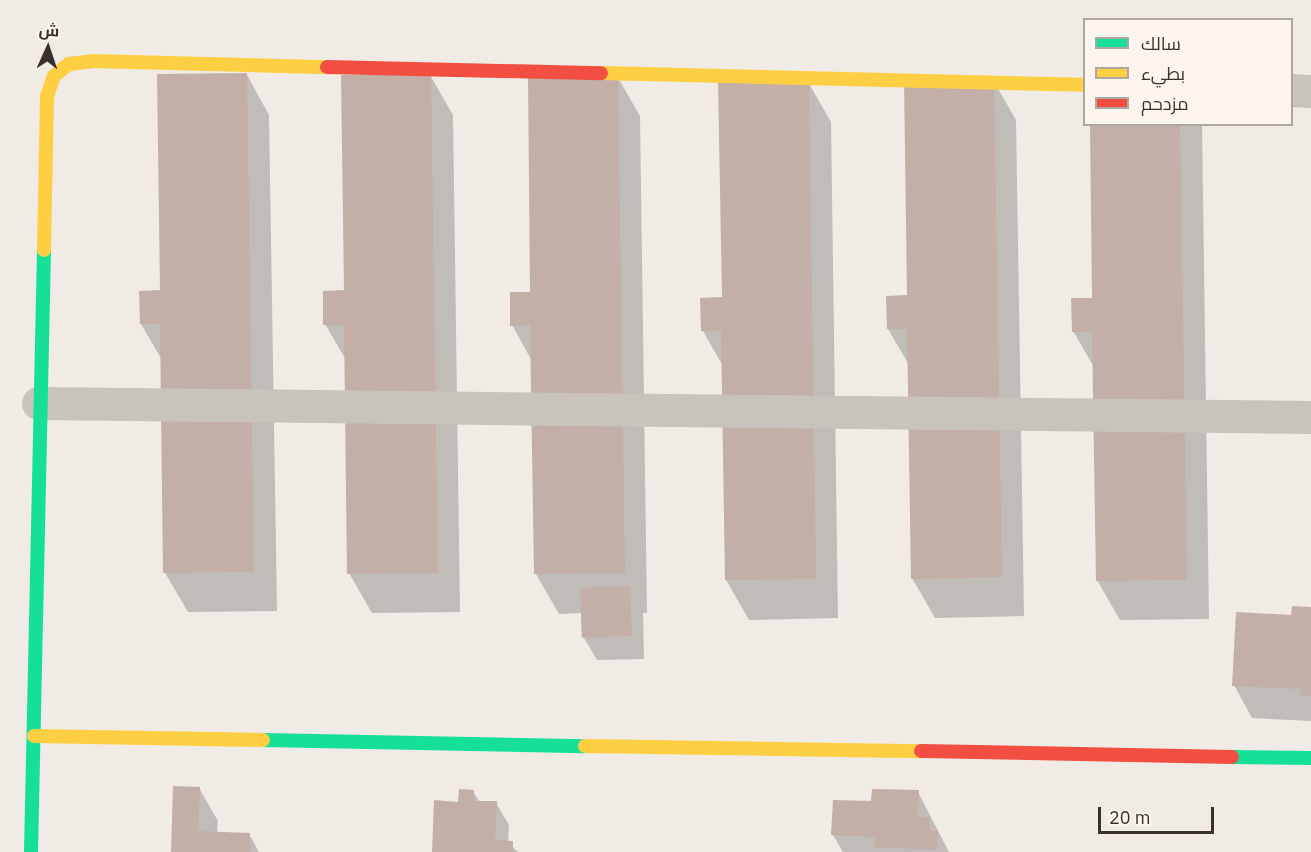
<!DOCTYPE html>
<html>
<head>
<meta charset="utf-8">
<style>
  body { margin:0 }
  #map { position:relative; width:1311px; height:852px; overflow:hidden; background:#f0ebe5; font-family:"IBM Plex Sans",Cairo,sans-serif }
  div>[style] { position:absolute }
  .shadow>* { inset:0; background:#0003 }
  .building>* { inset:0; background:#c3afa7; transform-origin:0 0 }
  .street>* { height:33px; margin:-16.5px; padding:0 16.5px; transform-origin:16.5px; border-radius:16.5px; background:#c9c3be }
  .fast>* { height:14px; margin:-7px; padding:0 7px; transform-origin:7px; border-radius:7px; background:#16e098 }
  .slow>* { height:14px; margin:-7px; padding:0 7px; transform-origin:7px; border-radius:7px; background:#ffcf43 }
  .jam>* { height:14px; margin:-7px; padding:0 7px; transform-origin:7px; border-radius:7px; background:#f24e42 }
  span { translate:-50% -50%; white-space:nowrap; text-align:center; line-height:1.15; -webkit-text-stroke:6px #fbf5ee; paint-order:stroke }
  .legend { position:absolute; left:1083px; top:18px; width:210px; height:108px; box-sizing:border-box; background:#fbf5ee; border:2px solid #aea6a0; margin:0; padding:8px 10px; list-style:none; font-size:18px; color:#3b302b }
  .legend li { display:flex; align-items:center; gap:12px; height:30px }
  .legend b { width:30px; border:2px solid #aea6a0 }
  .north { position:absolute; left:18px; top:18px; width:60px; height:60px; -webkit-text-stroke:4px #fbf5ee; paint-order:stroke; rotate:3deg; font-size:16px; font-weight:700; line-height:24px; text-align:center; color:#3b302b }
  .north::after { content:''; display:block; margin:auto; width:21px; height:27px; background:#3b302b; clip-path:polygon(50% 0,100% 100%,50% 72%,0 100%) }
  .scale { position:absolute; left:1098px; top:807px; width:116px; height:27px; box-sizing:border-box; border:3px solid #3b302b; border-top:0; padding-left:8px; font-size:18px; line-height:21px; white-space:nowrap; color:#3b302b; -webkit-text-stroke:4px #fbf5ee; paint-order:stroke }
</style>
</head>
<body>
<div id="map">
  <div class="shadow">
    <i style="clip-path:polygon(247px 75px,269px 115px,277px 611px,188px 612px,165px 573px,162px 360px,141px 324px,161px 292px)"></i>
    <i style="clip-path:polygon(430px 75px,453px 115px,460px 612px,372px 613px,349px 573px,346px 360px,325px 324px,345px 292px)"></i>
    <i style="clip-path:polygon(617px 76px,640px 116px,647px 613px,643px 613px,644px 659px,597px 660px,584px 638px,583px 613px,559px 614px,536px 574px,532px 361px,512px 325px,532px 293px)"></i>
    <i style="clip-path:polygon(993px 80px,1016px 120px,1024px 616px,935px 618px,912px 578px,909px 365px,888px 329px,908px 297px)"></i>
    <i style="clip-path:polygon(808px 82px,831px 122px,838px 618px,749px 620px,726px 580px,723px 366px,703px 331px,723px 299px)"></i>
    <i style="clip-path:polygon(1091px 124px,1202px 124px,1209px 619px,1120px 620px,1097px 580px,1094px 367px,1073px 331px,1094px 300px)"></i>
    <i style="clip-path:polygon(1311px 609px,1311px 721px,1252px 718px,1234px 685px,1293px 616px)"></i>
    <i style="clip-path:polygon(199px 788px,218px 821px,217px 833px,249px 834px,259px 852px,172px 852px)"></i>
    <i style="clip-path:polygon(473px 792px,480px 802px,496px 803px,509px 825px,508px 843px,518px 852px,433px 852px,459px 803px)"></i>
    <i style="clip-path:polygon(918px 792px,949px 852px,843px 852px,833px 835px,873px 803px)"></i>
  </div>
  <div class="building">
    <i style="clip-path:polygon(247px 73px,254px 572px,163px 573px,160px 324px,140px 324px,139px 291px,160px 290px,157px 74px)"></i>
    <i style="clip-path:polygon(431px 74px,438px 573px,347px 574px,344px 325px,323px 325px,323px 291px,344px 290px,341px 75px)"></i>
    <i style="clip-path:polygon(618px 75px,625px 573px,534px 574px,530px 325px,510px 326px,510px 292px,530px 292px,528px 76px)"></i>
    <i style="clip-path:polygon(994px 78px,1002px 577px,911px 579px,907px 329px,887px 329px,886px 296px,907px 295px,904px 80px)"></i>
    <i style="clip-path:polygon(809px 80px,816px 579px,725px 580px,721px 331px,701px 331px,700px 298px,722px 297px,718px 82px)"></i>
    <i style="clip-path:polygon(1090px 124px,1180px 124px,1187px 580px,1096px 581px,1092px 332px,1072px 332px,1071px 298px,1092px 298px)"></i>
    <i style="left:630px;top:586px;width:50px;height:50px;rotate:88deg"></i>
    <i style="clip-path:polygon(1292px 606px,1311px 607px,1311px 696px,1300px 696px,1301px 689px,1232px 686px,1236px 612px,1291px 615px)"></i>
    <i style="clip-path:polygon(173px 786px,200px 787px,198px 831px,250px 833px,250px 852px,171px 852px)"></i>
    <i style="clip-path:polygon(459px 789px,474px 790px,474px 801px,497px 801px,495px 840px,513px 841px,513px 852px,432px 852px,434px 800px,458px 802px)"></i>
    <i style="clip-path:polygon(872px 789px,919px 790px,918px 817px,930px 817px,930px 830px,938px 830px,937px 850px,874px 847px,875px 837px,831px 835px,833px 800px,871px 801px)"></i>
  </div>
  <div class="street">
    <i style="left:1292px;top:90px;width:19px;rotate:3deg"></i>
    <i style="left:38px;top:403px;width:1273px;rotate:0.63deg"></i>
  </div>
  <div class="fast">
    <i style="left:263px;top:740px;width:322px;rotate:1.1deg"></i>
    <i style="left:1232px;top:757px;width:79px;rotate:0.7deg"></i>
    <i style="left:31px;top:852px;width:602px;rotate:-88.76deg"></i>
  </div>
  <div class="slow">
    <i style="left:601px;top:73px;width:483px;rotate:1.4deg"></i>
    <i style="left:44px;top:250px;width:154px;rotate:-88.9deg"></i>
    <i style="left:47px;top:96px;width:21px;rotate:-71deg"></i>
    <i style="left:54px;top:76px;width:19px;rotate:-39deg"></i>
    <i style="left:69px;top:64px;width:23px;rotate:-7deg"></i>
    <i style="left:92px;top:61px;width:235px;rotate:1.5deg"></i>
    <i style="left:34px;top:736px;width:229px;rotate:1deg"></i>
    <i style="left:585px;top:746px;width:336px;rotate:0.9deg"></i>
  </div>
  <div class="jam">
    <i style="left:327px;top:67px;width:274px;rotate:1.3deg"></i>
    <i style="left:921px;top:751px;width:311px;rotate:1.1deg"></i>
  </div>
  <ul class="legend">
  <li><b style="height:8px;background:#16e098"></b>سالك</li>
  <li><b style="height:8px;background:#ffcf43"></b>بطيء</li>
  <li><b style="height:8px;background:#f24e42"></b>مزدحم</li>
  </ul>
  <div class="north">ش</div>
  <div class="scale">20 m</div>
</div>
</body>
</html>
